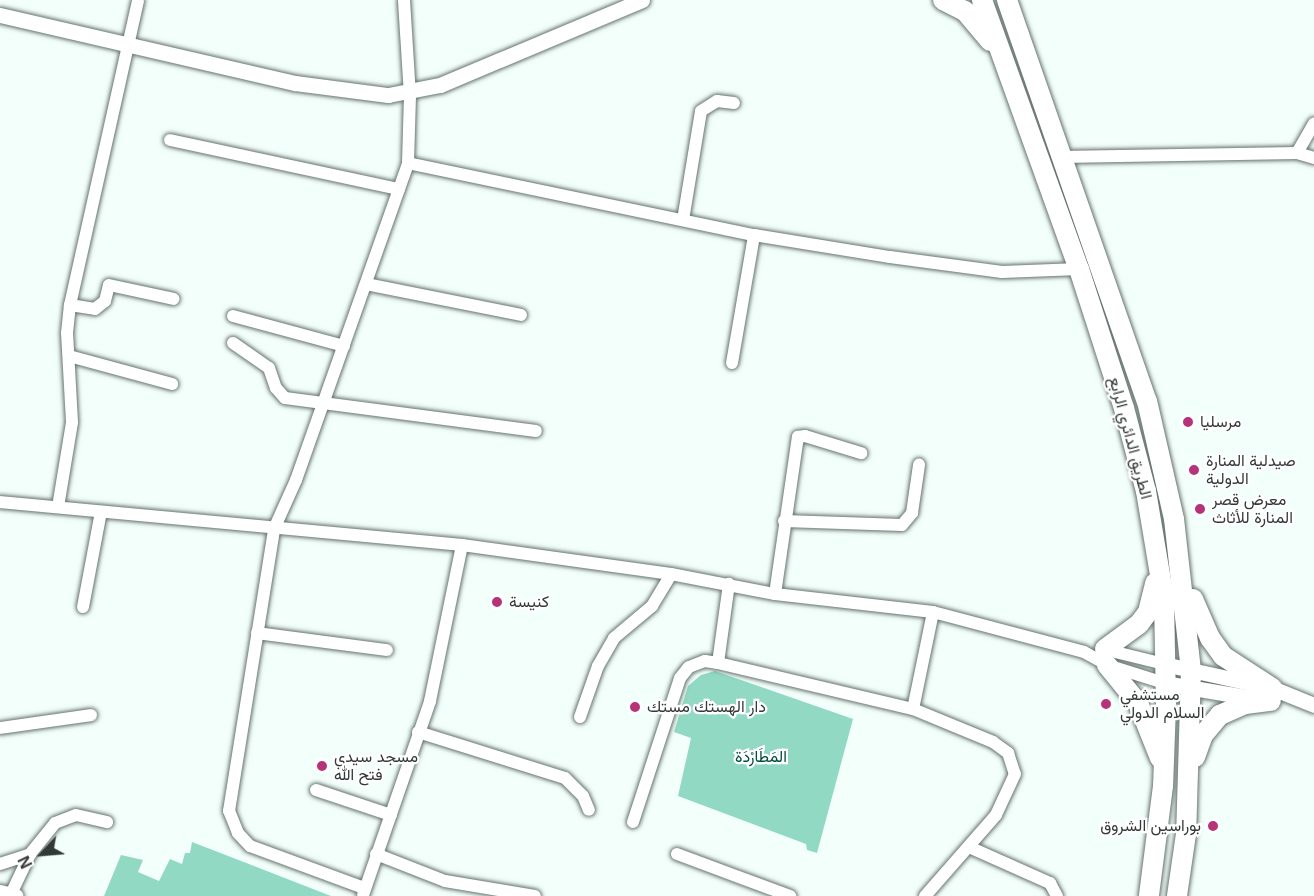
<!DOCTYPE html>
<html>
<head>
<meta charset="utf-8">
<style>
  body { margin:0 }
  #map { position:relative; width:1314px; height:896px; overflow:hidden; background:#f3fffa; font-family:Arial,Vazirmatn,sans-serif }
  div>[style] { position:absolute }
  .green>* { inset:0; background:#91d9c3 }
  .roads { filter:drop-shadow(0 0 2px #65736e) drop-shadow(0 0 2px #65736e) }
  .minor>* { height:12px; margin:-6px; padding:0 6px; transform-origin:6px; border-radius:6px; background:#fff }
  .tertiary>* { height:15px; margin:-7.5px; padding:0 7.5px; transform-origin:7.5px; border-radius:7.5px; background:#fff }
  .primary>* { height:20px; margin:-10px; padding:0 10px; transform-origin:10px; border-radius:10px; background:#fff }
  .dots>* { width:16px; height:16px; translate:-50% -50%; box-sizing:border-box; border:3px solid #fff; border-radius:50% }
  span { translate:-50% -50%; white-space:nowrap; text-align:center; line-height:1.15; -webkit-text-stroke:4.5px #fff; paint-order:stroke }
  .poi-label { font-size:16px; color:#333937 }
  .left { translate:0 -50%; text-align:left }
  .right { translate:-100% -50%; text-align:right }
  .street-label { font-size:16px; color:#333937 }
  .park-label { font-size:16px; color:#004d3d }
  .north { position:absolute; left:12px; top:824px; width:60px; height:60px; -webkit-text-stroke:4px #fff; paint-order:stroke; rotate:244deg; font-size:16px; font-weight:700; line-height:24px; text-align:center; color:#333937 }
  .north::after { content:''; display:block; margin:auto; width:21px; height:27px; background:#333937; clip-path:polygon(50% 0,100% 100%,50% 72%,0 100%) }
</style>
</head>
<body>
<div id="map">
  <div class="green">
    <i style="clip-path:polygon(715px 671px,853px 719px,817px 853px,807px 850px,806px 844px,678px 796px,691px 738px,674px 732px,688px 686px,701px 675px)"></i>
    <i style="clip-path:polygon(192px 842px,331px 896px,104px 896px,121px 855px,143px 860px,138px 872px,159px 881px,170px 859px,182px 864px,185px 853px,190px 853px)"></i>
  </div>
  <div class="roads">
    <div class="minor">
      <i style="left:170px;top:140px;width:234px;rotate:12.1deg"></i>
      <i style="left:1297px;top:153px;width:34px;rotate:-60deg"></i>
      <i style="left:1061px;top:157px;width:236px;rotate:-1deg"></i>
      <i style="left:1297px;top:153px;width:18px;rotate:16deg"></i>
      <i style="left:408px;top:163px;width:353px;rotate:11.8deg"></i>
      <i style="left:754px;top:235px;width:138px;rotate:9.2deg"></i>
      <i style="left:890px;top:257px;width:113px;rotate:7.6deg"></i>
      <i style="left:1002px;top:272px;width:77px;rotate:-2.2deg"></i>
      <i style="left:683px;top:220px;width:110px;rotate:-80.6deg"></i>
      <i style="left:701px;top:111px;width:19px;rotate:-32deg"></i>
      <i style="left:717px;top:101px;width:17px;rotate:7deg"></i>
      <i style="left:366px;top:284px;width:158px;rotate:11.3deg"></i>
      <i style="left:70px;top:305px;width:25px;rotate:9deg"></i>
      <i style="left:95px;top:309px;width:13px;rotate:-39deg"></i>
      <i style="left:105px;top:301px;width:16px;rotate:-76deg"></i>
      <i style="left:109px;top:285px;width:66px;rotate:12.2deg"></i>
      <i style="left:233px;top:316px;width:115px;rotate:15.1deg"></i>
      <i style="left:233px;top:343px;width:44px;rotate:34.8deg"></i>
      <i style="left:269px;top:368px;width:21px;rotate:71deg"></i>
      <i style="left:276px;top:388px;width:13px;rotate:48deg"></i>
      <i style="left:285px;top:398px;width:253px;rotate:7.5deg"></i>
      <i style="left:69px;top:356px;width:107px;rotate:15.2deg"></i>
      <i style="left:732px;top:363px;width:130px;rotate:-80.2deg"></i>
      <i style="left:0;top:502px;width:464px;rotate:5.3deg"></i>
      <i style="left:462px;top:545px;width:211px;rotate:7.9deg"></i>
      <i style="left:671px;top:574px;width:106px;rotate:10.9deg"></i>
      <i style="left:775px;top:594px;width:159px;rotate:6.5deg"></i>
      <i style="left:933px;top:612px;width:156px;rotate:14.8deg"></i>
      <i style="left:1084px;top:652px;width:26px;rotate:29deg"></i>
      <i style="left:1107px;top:665px;width:60px;rotate:17.5deg"></i>
      <i style="left:58px;top:507px;width:86px;rotate:-80.6deg"></i>
      <i style="left:72px;top:422px;width:89px;rotate:-93.2deg"></i>
      <i style="left:67px;top:333px;width:28px;rotate:-84deg"></i>
      <i style="left:70px;top:305px;width:312px;rotate:-77.4deg"></i>
      <i style="left:784px;top:521px;width:118px;rotate:1.9deg"></i>
      <i style="left:902px;top:525px;width:16px;rotate:-50deg"></i>
      <i style="left:912px;top:513px;width:49px;rotate:-81.7deg"></i>
      <i style="left:775px;top:594px;width:159px;rotate:-81.7deg"></i>
      <i style="left:798px;top:437px;width:7px;rotate:-8deg"></i>
      <i style="left:805px;top:436px;width:59px;rotate:16.9deg"></i>
      <i style="left:83px;top:607px;width:97px;rotate:-79.3deg"></i>
      <i style="left:257px;top:633px;width:131px;rotate:7.5deg"></i>
      <i style="left:1103px;top:649px;width:63px;rotate:13.8deg"></i>
      <i style="left:718px;top:663px;width:80px;rotate:-82.1deg"></i>
      <i style="left:913px;top:709px;width:99px;rotate:-78.3deg"></i>
      <i style="left:580px;top:717px;width:54px;rotate:-70.6deg"></i>
      <i style="left:598px;top:666px;width:32px;rotate:-60deg"></i>
      <i style="left:614px;top:638px;width:50px;rotate:-40.1deg"></i>
      <i style="left:652px;top:606px;width:37px;rotate:-59deg"></i>
      <i style="left:0;top:728px;width:92px;rotate:-8.1deg"></i>
      <i style="left:418px;top:732px;width:154px;rotate:17.4deg"></i>
      <i style="left:565px;top:778px;width:25px;rotate:45deg"></i>
      <i style="left:583px;top:796px;width:15px;rotate:67deg"></i>
      <i style="left:316px;top:790px;width:79px;rotate:18.4deg"></i>
      <i style="left:633px;top:822px;width:151px;rotate:-71.9deg"></i>
      <i style="left:680px;top:678px;width:14px;rotate:-51deg"></i>
      <i style="left:689px;top:667px;width:17px;rotate:-21deg"></i>
      <i style="left:705px;top:661px;width:13px;rotate:9deg"></i>
      <i style="left:718px;top:663px;width:200px;rotate:13.3deg"></i>
      <i style="left:913px;top:709px;width:87px;rotate:22.4deg"></i>
      <i style="left:993px;top:742px;width:19px;rotate:36deg"></i>
      <i style="left:1008px;top:753px;width:22px;rotate:72deg"></i>
      <i style="left:1015px;top:774px;width:45px;rotate:114.9deg"></i>
      <i style="left:996px;top:815px;width:108px;rotate:131.2deg"></i>
      <i style="left:969px;top:847px;width:89px;rotate:24deg"></i>
      <i style="left:1050px;top:883px;width:15px;rotate:62deg"></i>
      <i style="left:376px;top:854px;width:74px;rotate:21.4deg"></i>
      <i style="left:445px;top:881px;width:91px;rotate:9.5deg"></i>
      <i style="left:677px;top:854px;width:121px;rotate:20.4deg"></i>
      <i style="left:0;top:864px;width:32px;rotate:-18deg"></i>
      <i style="left:364px;top:888px;width:121px;rotate:-159.8deg"></i>
      <i style="left:250px;top:846px;width:18px;rotate:-133deg"></i>
      <i style="left:238px;top:833px;width:24px;rotate:-112deg"></i>
      <i style="left:229px;top:811px;width:286px;rotate:-80.9deg"></i>
      <i style="left:274px;top:529px;width:54px;rotate:-65.8deg"></i>
      <i style="left:296px;top:480px;width:336px;rotate:-70.5deg"></i>
      <i style="left:408px;top:163px;width:67px;rotate:-88.3deg"></i>
      <i style="left:410px;top:96px;width:96px;rotate:-93.6deg"></i>
      <i style="left:363px;top:895px;width:205px;rotate:-70.9deg"></i>
      <i style="left:430px;top:701px;width:159px;rotate:-78.4deg"></i>
      <i style="left:10px;top:896px;width:47px;rotate:-64.5deg"></i>
      <i style="left:30px;top:854px;width:40px;rotate:-51deg"></i>
      <i style="left:55px;top:823px;width:22px;rotate:-21deg"></i>
      <i style="left:76px;top:815px;width:32px;rotate:13deg"></i>
    </div>
    <div class="tertiary">
      <i style="left:0;top:15px;width:303px;rotate:13deg"></i>
      <i style="left:295px;top:83px;width:94px;rotate:7.4deg"></i>
      <i style="left:388px;top:95px;width:53px;rotate:-10.9deg"></i>
      <i style="left:440px;top:85px;width:219px;rotate:-22.8deg"></i>
      <i style="left:1164px;top:664px;width:111px;rotate:12.5deg"></i>
      <i style="left:1272px;top:688px;width:45px;rotate:22deg"></i>
      <i style="left:1164px;top:683px;width:95px;rotate:9.7deg"></i>
      <i style="left:0;top:892px;width:16px;rotate:14deg"></i>
    </div>
    <div class="primary">
      <i style="left:943px;top:0;width:25px;rotate:27deg"></i>
      <i style="left:965px;top:11px;width:39px;rotate:50deg"></i>
      <i style="left:982px;top:0;width:286px;rotate:70.2deg"></i>
      <i style="left:1079px;top:269px;width:146px;rotate:72.1deg"></i>
      <i style="left:1124px;top:408px;width:86px;rotate:75.2deg"></i>
      <i style="left:1146px;top:491px;width:109px;rotate:80.5deg"></i>
      <i style="left:1164px;top:599px;width:107px;rotate:88.9deg"></i>
      <i style="left:1166px;top:706px;width:80px;rotate:92.1deg"></i>
      <i style="left:1163px;top:786px;width:111px;rotate:97.3deg"></i>
      <i style="left:1007px;top:0;width:425px;rotate:70.8deg"></i>
      <i style="left:1147px;top:401px;width:121px;rotate:77.1deg"></i>
      <i style="left:1174px;top:519px;width:152px;rotate:83.6deg"></i>
      <i style="left:1191px;top:670px;width:164px;rotate:91.7deg"></i>
      <i style="left:1186px;top:834px;width:63px;rotate:98.3deg"></i>
      <i style="left:1193px;top:599px;width:43px;rotate:66.4deg"></i>
      <i style="left:1210px;top:638px;width:22px;rotate:54deg"></i>
      <i style="left:1223px;top:656px;width:59px;rotate:33.1deg"></i>
      <i style="left:1105px;top:649px;width:42px;rotate:-36.3deg"></i>
      <i style="left:1139px;top:624px;width:15px;rotate:-53deg"></i>
      <i style="left:1148px;top:612px;width:30px;rotate:-76deg"></i>
      <i style="left:1107px;top:665px;width:49px;rotate:50.8deg"></i>
      <i style="left:1138px;top:703px;width:59px;rotate:68.2deg"></i>
      <i style="left:1195px;top:757px;width:23px;rotate:-70deg"></i>
      <i style="left:1203px;top:735px;width:26px;rotate:-50deg"></i>
      <i style="left:1220px;top:715px;width:27px;rotate:-24deg"></i>
      <i style="left:1245px;top:704px;width:26px;rotate:-7deg"></i>
    </div>
  </div>
  <div class="dots">
    <i style="left:1188px;top:422px;background:#b73379"></i>
    <i style="left:1194px;top:470px;background:#b73379"></i>
    <i style="left:1200px;top:509px;background:#b73379"></i>
    <i style="left:497px;top:602px;background:#b73379"></i>
    <i style="left:1106px;top:704px;background:#b73379"></i>
    <i style="left:635px;top:707px;background:#b73379"></i>
    <i style="left:322px;top:766px;background:#b73379"></i>
    <i style="left:1213px;top:826px;background:#b73379"></i>
  </div>
  <div class="poi-label">
    <span class="left" style="left:1200px;top:422px">مرسليا</span>
    <span class="left" style="left:1206px;top:470px">صيدلية المنارة<br>الدولية</span>
    <span class="left" style="left:1212px;top:509px">معرض قصر<br>المنارة للأثاث</span>
    <span class="left" style="left:509px;top:602px">كنيسة</span>
    <span class="left" style="left:1120px;top:704px">مستشفي<br>السلام الدولي</span>
    <span class="left" style="left:647px;top:707px">دار الهستك مستك</span>
    <span class="left" style="left:334px;top:766px">مسجد سيدي<br>فتح الله</span>
    <span class="right" style="left:1201px;top:826px">بوراسين الشروق</span>
  </div>
  <div class="street-label">
    <span style="left:1130px;top:438px;rotate:75deg">الطريق الدائري الرابع</span>
  </div>
  <div class="park-label">
    <span style="left:761px;top:757px">المَطَارْدَة</span>
  </div>
  <div class="north">N</div>
</div>
</body>
</html>
